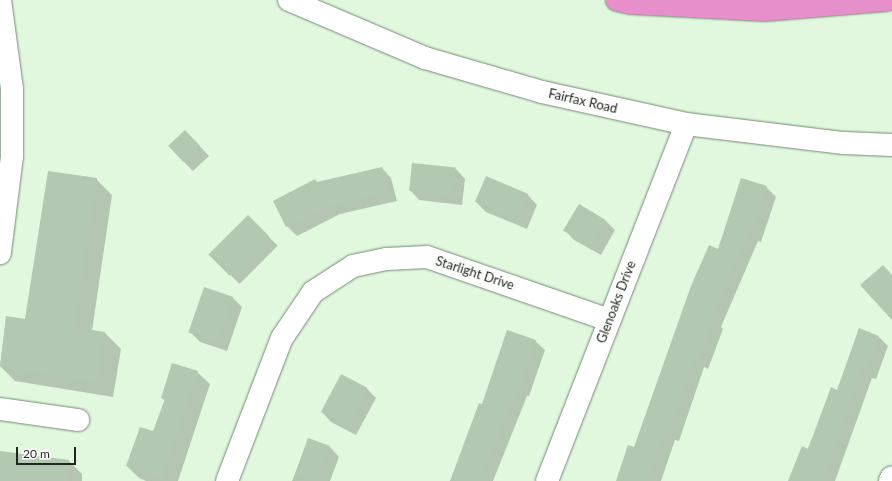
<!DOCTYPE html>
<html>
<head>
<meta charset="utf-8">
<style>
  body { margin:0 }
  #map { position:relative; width:892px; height:481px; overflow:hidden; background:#e1f8df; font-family:Lato,sans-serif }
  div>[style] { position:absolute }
  .shadow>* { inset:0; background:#0003; transform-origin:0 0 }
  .building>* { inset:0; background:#b2c8b0; transform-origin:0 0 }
  .roads { filter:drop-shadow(0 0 1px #748973) drop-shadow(0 0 1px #748973) }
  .minor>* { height:22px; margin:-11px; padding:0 11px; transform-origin:11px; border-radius:11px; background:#fff }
  .highway>* { height:22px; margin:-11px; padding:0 11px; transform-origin:11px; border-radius:11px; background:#e68fcb }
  span { translate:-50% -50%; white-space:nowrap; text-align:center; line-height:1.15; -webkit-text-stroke:4px #fefefe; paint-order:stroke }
  .street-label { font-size:13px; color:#1e261d }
  .scale { position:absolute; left:16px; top:447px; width:60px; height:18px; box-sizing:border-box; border:2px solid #1e261d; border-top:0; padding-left:5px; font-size:12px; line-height:14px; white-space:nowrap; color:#1e261d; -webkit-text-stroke:3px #fefefe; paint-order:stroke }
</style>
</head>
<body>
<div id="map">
  <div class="shadow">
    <i style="clip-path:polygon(194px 140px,209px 156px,193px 171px,183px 161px)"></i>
    <i style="clip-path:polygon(382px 168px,391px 178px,397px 201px,340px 214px,297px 236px,287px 226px,315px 180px,318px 183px)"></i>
    <i style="clip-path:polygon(456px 169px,465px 179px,462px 205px,419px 200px,410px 190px)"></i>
    <i style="clip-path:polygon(487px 178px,528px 195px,537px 205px,527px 229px,486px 212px,476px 202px)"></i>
    <i style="clip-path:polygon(96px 179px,112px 195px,92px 331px,105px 333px,121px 349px,113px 397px,15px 381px,0 366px,7px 317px,26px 320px)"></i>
    <i style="clip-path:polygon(766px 187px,776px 197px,761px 242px,758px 241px,721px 327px,723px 329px,708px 369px,704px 367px,679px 441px,675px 440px,661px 481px,617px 481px,635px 449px,718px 250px)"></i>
    <i style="clip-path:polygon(579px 205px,606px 221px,615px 230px,601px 255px,574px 240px,565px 230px)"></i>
    <i style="left:248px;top:216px;width:42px;height:54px;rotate:45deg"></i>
    <i style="clip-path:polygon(233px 298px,242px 307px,227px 351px,200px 342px,190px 332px)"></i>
    <i style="clip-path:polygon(879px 337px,888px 346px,876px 379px,872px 378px,835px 481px,791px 481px,837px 391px)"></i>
    <i style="clip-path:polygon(535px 341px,545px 350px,529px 396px,527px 396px,493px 481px,450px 481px)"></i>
    <i style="clip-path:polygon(197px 372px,210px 384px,178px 481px,146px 481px,139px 478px,127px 466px,154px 433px,165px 401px,162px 398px)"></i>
    <i style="clip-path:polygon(366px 388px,376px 398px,356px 435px,331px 422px,322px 412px)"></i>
    <i style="clip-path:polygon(309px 439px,330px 447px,339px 457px,330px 481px,292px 481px)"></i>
    <i style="clip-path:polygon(0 452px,69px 461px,82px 474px,82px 481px,0 481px)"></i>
  </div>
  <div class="building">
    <i style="left:185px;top:130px;width:22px;height:23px;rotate:47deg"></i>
    <i style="left:412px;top:163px;width:44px;height:28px;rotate:6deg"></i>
    <i style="clip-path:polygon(382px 167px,388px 192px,330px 205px,286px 227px,273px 201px,315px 179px,317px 182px)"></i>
    <i style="clip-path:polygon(48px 171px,97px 178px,75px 327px,105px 332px,97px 382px,0 366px,6px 316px,25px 319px)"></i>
    <i style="left:486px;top:176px;width:46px;height:28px;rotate:23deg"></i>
    <i style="clip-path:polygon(741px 178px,767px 186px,752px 233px,749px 232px,712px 317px,714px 318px,699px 360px,694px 358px,669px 432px,665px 431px,648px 481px,616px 481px,628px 445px,634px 447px,691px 286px,709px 245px,718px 249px)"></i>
    <i style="left:579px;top:204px;width:31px;height:31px;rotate:31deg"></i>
    <i style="left:248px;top:215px;width:30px;height:56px;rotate:45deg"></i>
    <i style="clip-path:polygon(883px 265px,892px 275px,892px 320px,860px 285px)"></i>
    <i style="left:204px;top:287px;width:31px;height:48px;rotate:19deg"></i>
    <i style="clip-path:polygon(859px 328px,879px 336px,867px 370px,862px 369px,823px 481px,788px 481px,802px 446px,808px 449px,831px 387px,837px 390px)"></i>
    <i style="clip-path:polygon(507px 330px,536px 340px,520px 387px,518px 387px,480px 481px,450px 481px,479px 403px,482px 404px)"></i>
    <i style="clip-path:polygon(172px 363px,198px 371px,162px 480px,126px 466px,140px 427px,153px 431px,165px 399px,161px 398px)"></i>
    <i style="left:341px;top:374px;width:30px;height:43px;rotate:28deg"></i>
    <i style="left:308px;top:438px;width:23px;height:38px;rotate:20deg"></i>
    <i style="clip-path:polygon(0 451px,69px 460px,66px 481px,0 481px)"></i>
  </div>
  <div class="roads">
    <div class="minor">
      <i style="left:0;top:0;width:90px;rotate:82.3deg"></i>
      <i style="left:12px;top:89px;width:67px;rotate:90deg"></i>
      <i style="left:12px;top:156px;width:98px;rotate:97.1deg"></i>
      <i style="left:289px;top:0;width:148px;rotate:23.1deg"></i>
      <i style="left:425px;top:58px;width:122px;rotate:16.2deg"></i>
      <i style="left:542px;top:92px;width:148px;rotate:12.5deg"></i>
      <i style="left:686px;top:124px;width:159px;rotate:6.9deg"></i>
      <i style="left:844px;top:143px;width:48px;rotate:2.4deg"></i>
      <i style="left:0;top:409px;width:79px;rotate:8deg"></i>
      <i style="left:227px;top:481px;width:153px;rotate:-69deg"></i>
      <i style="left:282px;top:338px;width:55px;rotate:-56deg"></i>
      <i style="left:313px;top:292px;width:48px;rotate:-33deg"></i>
      <i style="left:353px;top:266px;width:35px;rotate:-12deg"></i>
      <i style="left:387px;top:259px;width:40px;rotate:-2.9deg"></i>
      <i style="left:427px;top:257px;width:193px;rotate:19.1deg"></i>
      <i style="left:547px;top:481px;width:383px;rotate:-68.7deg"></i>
      <i style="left:890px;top:481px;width:4px;rotate:-63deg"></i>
    </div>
    <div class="highway">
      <i style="left:617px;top:0;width:14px;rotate:12deg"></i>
      <i style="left:631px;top:3px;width:134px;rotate:3deg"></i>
      <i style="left:765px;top:10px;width:122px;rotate:-4.7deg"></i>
    </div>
  </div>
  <div class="street-label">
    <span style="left:583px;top:101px;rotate:13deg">Fairfax Road</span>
    <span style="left:475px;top:273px;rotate:18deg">Starlight Drive</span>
    <span style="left:616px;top:302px;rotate:-69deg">Glenoaks Drive</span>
  </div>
  <div class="scale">20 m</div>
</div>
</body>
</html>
